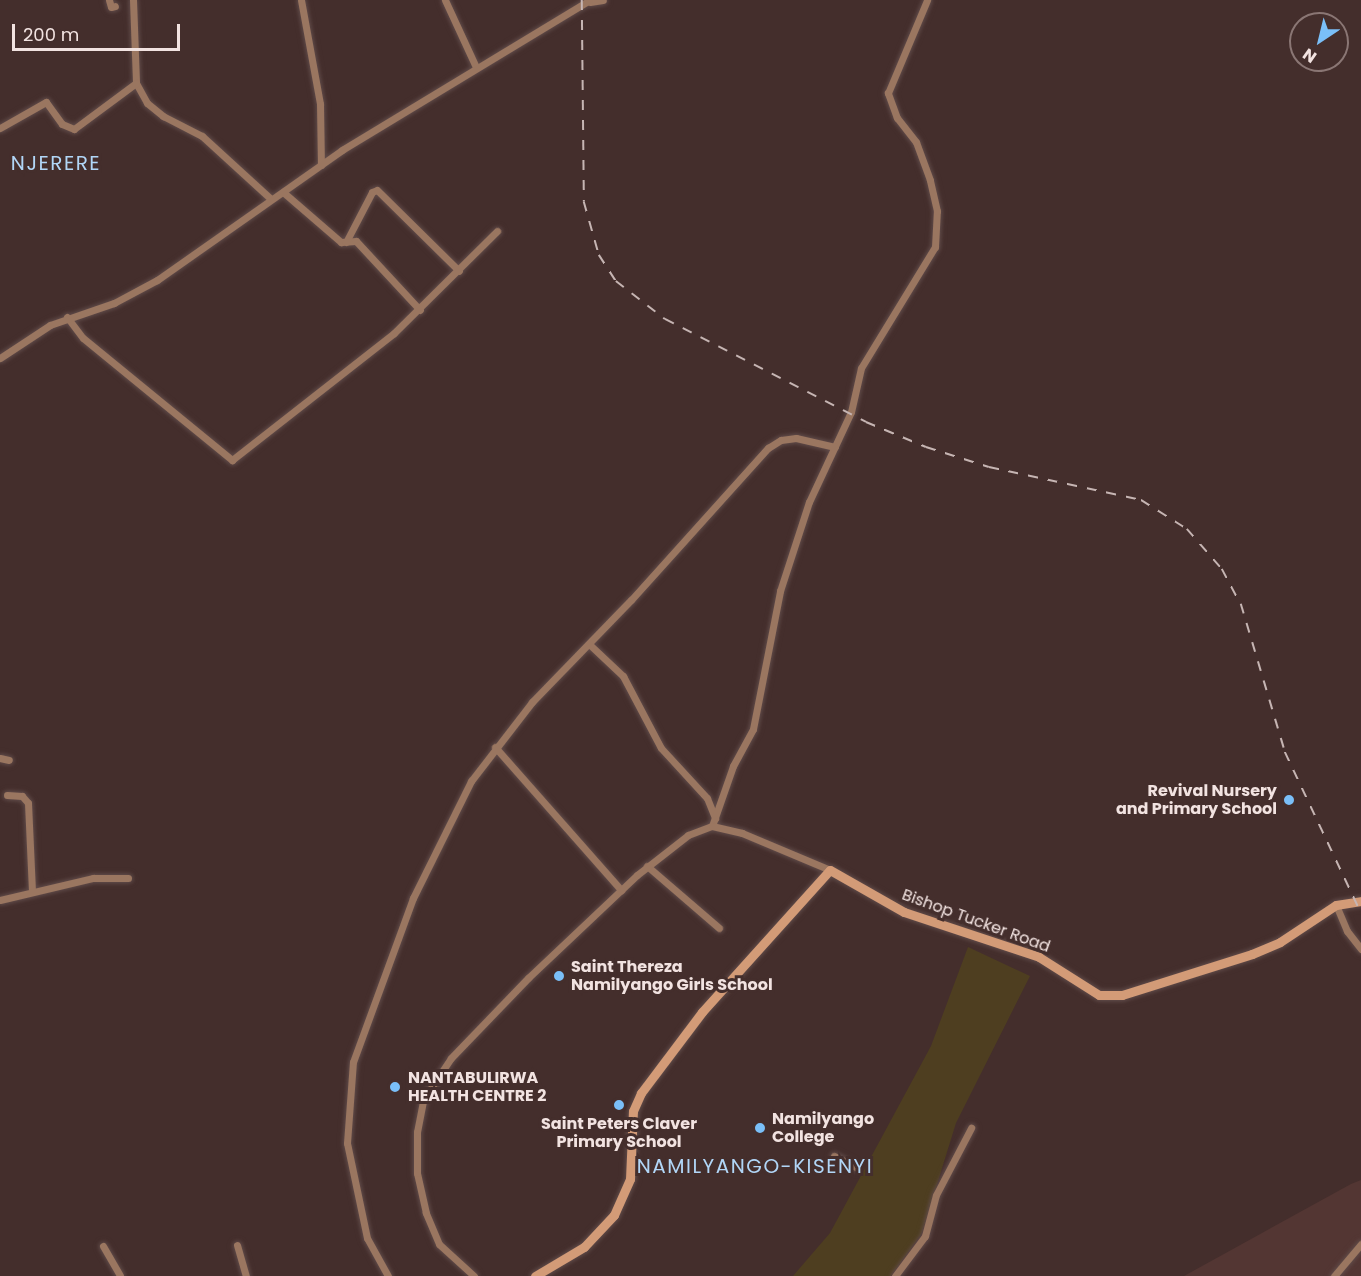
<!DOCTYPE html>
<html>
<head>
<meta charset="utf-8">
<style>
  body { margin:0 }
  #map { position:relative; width:1361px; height:1276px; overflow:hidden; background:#442e2c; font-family:Poppins,sans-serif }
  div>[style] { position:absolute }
  .built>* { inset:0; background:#533633 }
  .green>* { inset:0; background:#4e3e20 }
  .roads { filter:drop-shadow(0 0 2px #604b49) drop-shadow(0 0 2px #604b49) }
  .street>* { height:7px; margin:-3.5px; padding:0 3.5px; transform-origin:3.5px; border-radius:3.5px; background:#9a7660 }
  .secondary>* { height:9px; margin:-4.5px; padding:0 4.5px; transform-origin:4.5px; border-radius:4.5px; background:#d39b77 }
  .rail>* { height:1.5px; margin-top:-0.75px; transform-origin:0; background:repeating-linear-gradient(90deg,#c6b5b3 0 10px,transparent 0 20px) }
  .dots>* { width:16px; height:16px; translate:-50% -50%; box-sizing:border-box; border:3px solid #442e2c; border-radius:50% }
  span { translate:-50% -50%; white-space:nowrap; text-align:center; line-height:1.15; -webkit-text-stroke:6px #442e2c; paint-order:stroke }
  .poi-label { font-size:16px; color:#f2e3e1; font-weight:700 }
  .right { translate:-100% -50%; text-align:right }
  .left { translate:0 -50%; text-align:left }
  .street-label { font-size:16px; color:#f2e3e1 }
  .quarter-label { font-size:20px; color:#b1d6f7; letter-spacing:1.5px }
  .north { position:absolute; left:1289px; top:12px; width:60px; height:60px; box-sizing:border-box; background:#442e2c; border:2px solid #8a7674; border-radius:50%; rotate:215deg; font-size:16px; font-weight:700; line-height:24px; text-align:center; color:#f2e3e1 }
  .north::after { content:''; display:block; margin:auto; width:21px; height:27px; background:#7abff8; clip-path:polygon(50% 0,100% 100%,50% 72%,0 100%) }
  .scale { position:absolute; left:12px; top:24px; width:168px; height:27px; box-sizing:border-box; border:3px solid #f2e3e1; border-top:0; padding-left:8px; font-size:18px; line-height:21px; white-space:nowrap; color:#f2e3e1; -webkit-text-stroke:4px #442e2c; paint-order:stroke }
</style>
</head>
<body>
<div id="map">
  <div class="built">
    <i style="clip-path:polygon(1361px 1180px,1361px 1276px,1184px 1276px,1351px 1184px)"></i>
  </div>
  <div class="green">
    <i style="clip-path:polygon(968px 947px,1030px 976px,956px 1123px,922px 1233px,891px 1276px,793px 1276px,830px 1233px,931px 1046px)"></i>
  </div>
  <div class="roads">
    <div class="street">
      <i style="left:109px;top:0;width:7px;rotate:74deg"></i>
      <i style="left:111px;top:7px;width:4px;rotate:-14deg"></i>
      <i style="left:133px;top:0;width:83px;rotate:87.9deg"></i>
      <i style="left:136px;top:83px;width:23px;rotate:61deg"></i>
      <i style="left:147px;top:103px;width:21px;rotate:39deg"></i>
      <i style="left:163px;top:116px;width:44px;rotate:27.1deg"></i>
      <i style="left:202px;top:136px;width:93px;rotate:42.4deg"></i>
      <i style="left:301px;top:0;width:106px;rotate:79.6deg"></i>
      <i style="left:320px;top:104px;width:61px;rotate:89.1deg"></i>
      <i style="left:445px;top:0;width:74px;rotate:65.2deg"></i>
      <i style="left:590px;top:2px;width:13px;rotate:-9deg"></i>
      <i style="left:0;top:128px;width:53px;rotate:-29.5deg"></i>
      <i style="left:46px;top:102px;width:27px;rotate:54deg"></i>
      <i style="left:62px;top:124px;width:13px;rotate:23deg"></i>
      <i style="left:74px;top:129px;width:77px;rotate:-36.6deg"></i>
      <i style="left:283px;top:192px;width:77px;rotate:40.8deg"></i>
      <i style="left:341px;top:242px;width:15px;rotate:-4deg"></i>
      <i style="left:356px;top:241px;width:94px;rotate:47.2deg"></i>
      <i style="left:346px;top:242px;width:56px;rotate:-62.5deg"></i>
      <i style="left:372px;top:192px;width:5px;rotate:-22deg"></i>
      <i style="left:377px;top:190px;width:115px;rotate:44.6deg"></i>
      <i style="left:67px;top:317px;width:26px;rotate:53deg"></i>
      <i style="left:83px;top:338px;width:193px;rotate:39.3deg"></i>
      <i style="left:232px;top:460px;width:206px;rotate:-38.1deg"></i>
      <i style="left:394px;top:333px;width:145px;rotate:-44.7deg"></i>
      <i style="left:0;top:358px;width:60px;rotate:-33.4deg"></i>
      <i style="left:50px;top:325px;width:68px;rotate:-19deg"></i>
      <i style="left:114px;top:303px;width:49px;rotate:-28.1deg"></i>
      <i style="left:157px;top:280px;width:226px;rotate:-35.1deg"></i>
      <i style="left:342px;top:150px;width:290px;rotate:-31.2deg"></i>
      <i style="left:589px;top:644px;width:47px;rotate:43.3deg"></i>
      <i style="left:623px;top:676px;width:81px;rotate:62.2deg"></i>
      <i style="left:661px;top:748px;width:68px;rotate:47.4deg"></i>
      <i style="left:707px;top:798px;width:22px;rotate:68deg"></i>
      <i style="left:495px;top:747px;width:191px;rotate:48.6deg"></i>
      <i style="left:0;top:758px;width:9px;rotate:13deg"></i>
      <i style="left:7px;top:795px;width:15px;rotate:4deg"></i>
      <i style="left:22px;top:796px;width:9px;rotate:49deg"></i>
      <i style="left:28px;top:803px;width:88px;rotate:87.4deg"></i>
      <i style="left:712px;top:826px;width:64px;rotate:-70.7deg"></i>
      <i style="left:733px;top:766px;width:42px;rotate:-61.6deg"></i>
      <i style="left:753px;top:729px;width:141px;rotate:-78.9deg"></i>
      <i style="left:780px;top:591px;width:94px;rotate:-72deg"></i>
      <i style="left:809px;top:502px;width:99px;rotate:-65deg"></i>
      <i style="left:851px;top:412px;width:45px;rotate:-77.2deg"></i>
      <i style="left:861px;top:368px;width:142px;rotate:-58.6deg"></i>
      <i style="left:935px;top:247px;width:36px;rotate:-87deg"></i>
      <i style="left:937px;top:211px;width:32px;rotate:-103deg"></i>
      <i style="left:930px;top:180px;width:40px;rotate:-110.2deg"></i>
      <i style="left:916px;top:142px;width:31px;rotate:-128deg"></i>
      <i style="left:897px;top:118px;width:27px;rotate:-110deg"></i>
      <i style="left:888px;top:93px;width:101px;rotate:-67.2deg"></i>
      <i style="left:647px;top:866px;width:95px;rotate:40.7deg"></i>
      <i style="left:0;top:900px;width:96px;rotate:-13.3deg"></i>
      <i style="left:93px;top:878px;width:35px"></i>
      <i style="left:1336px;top:905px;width:28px;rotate:67deg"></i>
      <i style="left:1347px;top:931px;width:23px;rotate:52deg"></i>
      <i style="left:834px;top:1156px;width:25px;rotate:27deg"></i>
      <i style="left:237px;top:1245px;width:32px;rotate:74deg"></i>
      <i style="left:103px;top:1246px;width:34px;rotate:60deg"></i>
      <i style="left:388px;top:1276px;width:43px;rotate:-118.9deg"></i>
      <i style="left:367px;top:1238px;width:97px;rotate:-101.9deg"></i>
      <i style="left:347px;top:1143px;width:81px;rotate:-85.8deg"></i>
      <i style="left:353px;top:1062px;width:175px;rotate:-69.9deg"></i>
      <i style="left:413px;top:898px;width:131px;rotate:-63.6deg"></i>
      <i style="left:471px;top:781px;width:100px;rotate:-52.3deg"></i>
      <i style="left:532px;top:702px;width:142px;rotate:-45.9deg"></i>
      <i style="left:631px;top:600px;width:205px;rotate:-48deg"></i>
      <i style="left:768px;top:448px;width:15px;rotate:-32deg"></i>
      <i style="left:781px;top:440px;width:15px;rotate:-8deg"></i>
      <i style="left:796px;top:438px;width:40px;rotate:13deg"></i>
      <i style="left:474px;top:1276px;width:47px;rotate:-137.6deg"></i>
      <i style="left:439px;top:1244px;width:34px;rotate:-113deg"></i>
      <i style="left:426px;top:1213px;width:41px;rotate:-102.7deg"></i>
      <i style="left:417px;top:1173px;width:41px;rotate:-90deg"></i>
      <i style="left:417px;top:1132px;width:33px;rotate:-79deg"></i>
      <i style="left:423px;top:1100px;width:50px;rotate:-56.3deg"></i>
      <i style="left:451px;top:1058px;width:111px;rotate:-46.1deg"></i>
      <i style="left:528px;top:978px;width:150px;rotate:-43.4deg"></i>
      <i style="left:637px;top:875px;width:65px;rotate:-38.1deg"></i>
      <i style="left:688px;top:835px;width:26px;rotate:-21deg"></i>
      <i style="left:712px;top:826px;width:31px;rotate:13deg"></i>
      <i style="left:742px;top:833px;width:95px;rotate:22.8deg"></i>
      <i style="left:895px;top:1276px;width:50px;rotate:-53.1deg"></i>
      <i style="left:925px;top:1236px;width:42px;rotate:-75deg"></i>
      <i style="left:936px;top:1195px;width:76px;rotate:-62.4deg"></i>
      <i style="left:1334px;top:1276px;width:42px;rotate:-49.8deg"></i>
    </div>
    <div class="secondary">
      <i style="left:535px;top:1276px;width:57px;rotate:-30.6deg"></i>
      <i style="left:584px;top:1247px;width:44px;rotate:-46.8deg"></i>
      <i style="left:614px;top:1215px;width:39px;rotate:-66deg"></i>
      <i style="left:630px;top:1179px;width:68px;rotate:-87.5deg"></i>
      <i style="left:633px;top:1111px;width:20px;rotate:-66deg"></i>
      <i style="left:641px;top:1093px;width:101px;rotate:-53deg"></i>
      <i style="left:702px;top:1012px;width:191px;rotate:-48deg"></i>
      <i style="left:830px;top:870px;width:85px;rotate:29.6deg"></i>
      <i style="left:904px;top:912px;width:142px;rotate:18.4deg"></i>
      <i style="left:1039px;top:957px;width:71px;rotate:32.3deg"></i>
      <i style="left:1099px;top:995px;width:23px"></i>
      <i style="left:1122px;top:995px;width:136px;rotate:-17.5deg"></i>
      <i style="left:1252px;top:954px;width:30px;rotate:-23deg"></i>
      <i style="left:1280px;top:942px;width:67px;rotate:-33.5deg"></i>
      <i style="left:1336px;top:905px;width:25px;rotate:-9deg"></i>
    </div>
  </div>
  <div class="rail">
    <i style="left:582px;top:0;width:202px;rotate:89.4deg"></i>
    <i style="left:584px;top:202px;width:55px;rotate:74.2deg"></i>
    <i style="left:599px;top:255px;width:31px;rotate:57deg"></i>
    <i style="left:616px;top:281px;width:62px;rotate:37.8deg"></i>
    <i style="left:665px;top:319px;width:226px;rotate:27.1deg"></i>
    <i style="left:866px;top:422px;width:65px;rotate:22.6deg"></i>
    <i style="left:926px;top:447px;width:66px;rotate:17.6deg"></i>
    <i style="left:989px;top:467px;width:156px;rotate:12.2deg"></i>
    <i style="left:1141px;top:500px;width:54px;rotate:32.2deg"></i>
    <i style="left:1187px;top:529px;width:53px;rotate:48.8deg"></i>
    <i style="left:1222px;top:569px;width:40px;rotate:62deg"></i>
    <i style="left:1241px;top:604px;width:154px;rotate:73.4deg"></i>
    <i style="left:1285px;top:752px;width:178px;rotate:64.7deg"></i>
  </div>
  <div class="dots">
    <i style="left:1289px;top:800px;background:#7abff8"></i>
    <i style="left:559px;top:976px;background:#7abff8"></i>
    <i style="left:395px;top:1087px;background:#7abff8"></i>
    <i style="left:619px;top:1105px;background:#7abff8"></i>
    <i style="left:760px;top:1128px;background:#7abff8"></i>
  </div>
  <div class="poi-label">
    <span class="right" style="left:1277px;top:800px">Revival Nursery<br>and Primary School</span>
    <span class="left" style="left:571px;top:976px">Saint Thereza<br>Namilyango Girls School</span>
    <span class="left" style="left:408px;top:1087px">NANTABULIRWA<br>HEALTH CENTRE 2</span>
    <span class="left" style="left:772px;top:1128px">Namilyango<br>College</span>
    <span style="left:619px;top:1133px">Saint Peters Claver<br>Primary School</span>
  </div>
  <div class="street-label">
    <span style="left:976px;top:921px;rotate:20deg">Bishop Tucker Road</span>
  </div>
  <div class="quarter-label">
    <span style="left:56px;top:163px">NJERERE</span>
    <span style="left:755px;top:1166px">NAMILYANGO-KISENYI</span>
  </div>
  <div class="north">N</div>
  <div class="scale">200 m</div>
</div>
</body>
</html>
